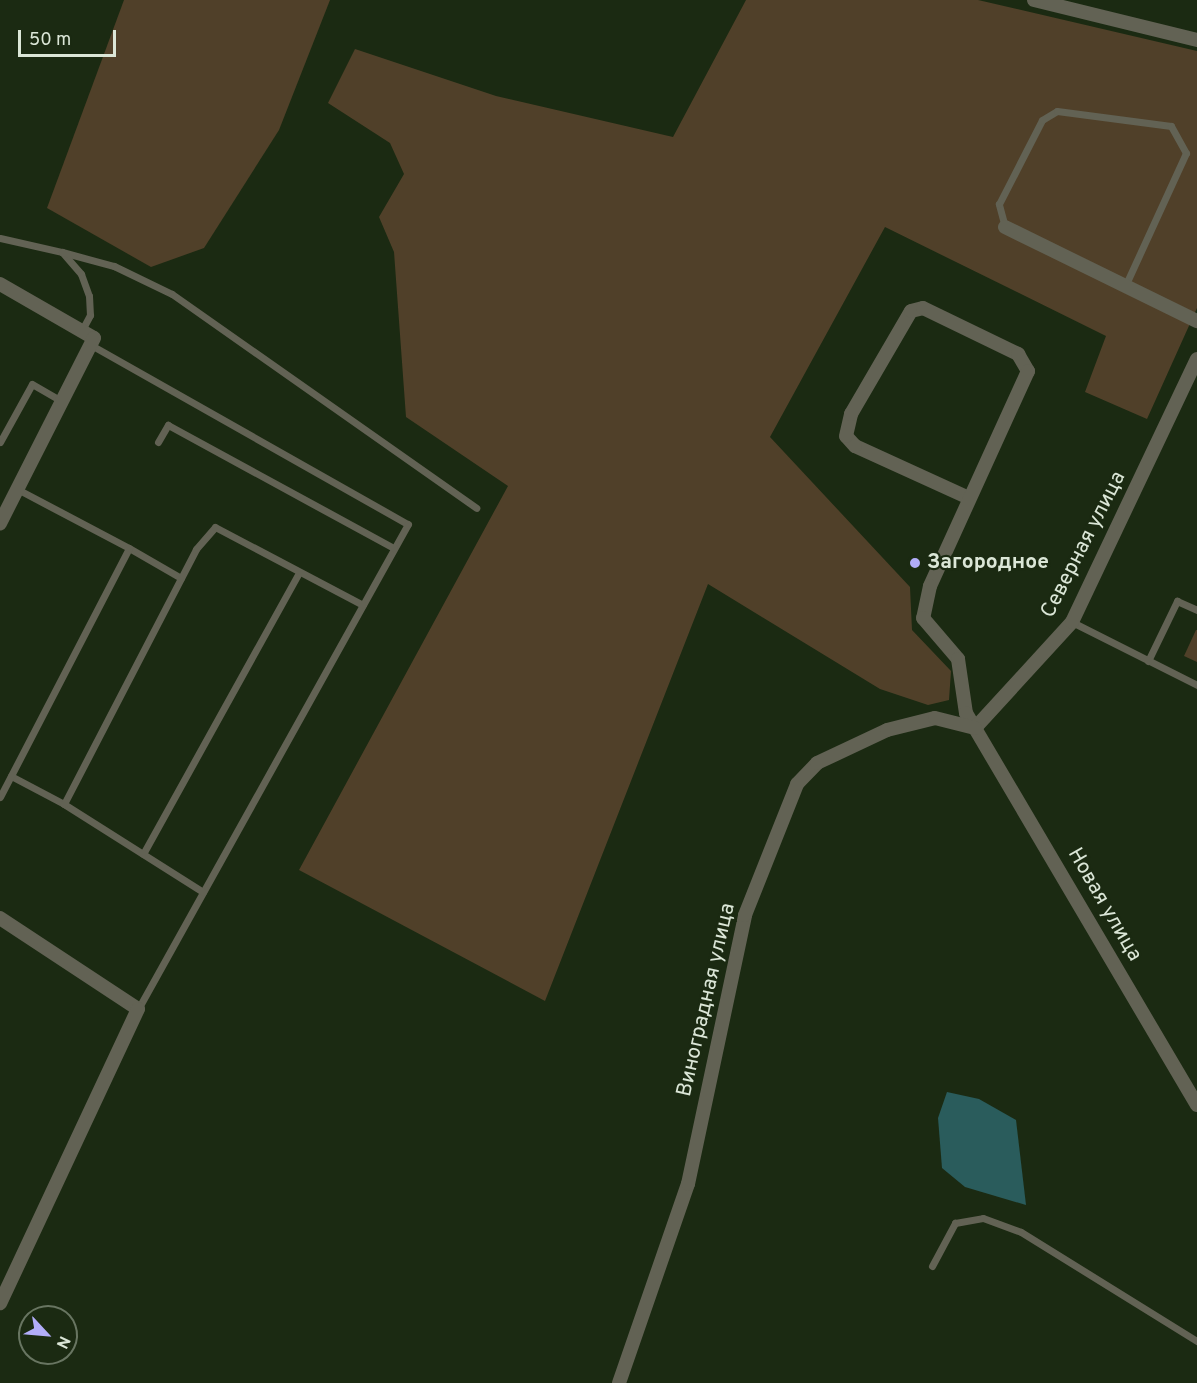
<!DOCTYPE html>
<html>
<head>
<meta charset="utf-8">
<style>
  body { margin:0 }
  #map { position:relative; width:1197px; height:1383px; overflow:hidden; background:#1b2a12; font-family:Overpass,sans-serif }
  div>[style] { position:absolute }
  .green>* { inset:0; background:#504029 }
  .water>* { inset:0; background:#2a5c5c }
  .lane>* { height:7px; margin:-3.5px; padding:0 3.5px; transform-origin:3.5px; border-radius:3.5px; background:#626254 }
  .street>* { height:14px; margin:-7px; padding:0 7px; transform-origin:7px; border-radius:7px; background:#626254 }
  .dots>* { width:16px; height:16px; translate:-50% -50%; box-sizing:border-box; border:3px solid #1b2a12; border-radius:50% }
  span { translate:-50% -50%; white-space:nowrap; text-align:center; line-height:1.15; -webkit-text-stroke:4.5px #1b2a12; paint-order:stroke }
  .street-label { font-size:21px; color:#dbe6d7 }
  .poi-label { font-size:21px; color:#dbe6d7; font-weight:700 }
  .left { translate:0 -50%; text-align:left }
  .north { position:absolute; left:18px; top:1305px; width:60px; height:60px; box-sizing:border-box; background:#1b2a12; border:2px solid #687561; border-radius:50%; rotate:116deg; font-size:16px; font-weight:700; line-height:24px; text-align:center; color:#dbe6d7 }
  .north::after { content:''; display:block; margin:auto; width:21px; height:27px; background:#b2adf9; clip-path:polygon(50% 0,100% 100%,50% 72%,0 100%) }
  .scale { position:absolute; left:18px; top:30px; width:98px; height:27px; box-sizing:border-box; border:3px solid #dbe6d7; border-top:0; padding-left:8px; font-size:18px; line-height:21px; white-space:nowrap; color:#dbe6d7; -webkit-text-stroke:4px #1b2a12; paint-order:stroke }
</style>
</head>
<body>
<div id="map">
  <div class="green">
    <i style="clip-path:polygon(124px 0,330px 0,279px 130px,204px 248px,151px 267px,47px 208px)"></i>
    <i style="clip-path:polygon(746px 0,978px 0,1197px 51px,1197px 308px,1147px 419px,1085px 392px,1106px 336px,885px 227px,770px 437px,910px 587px,912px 630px,951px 671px,949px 700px,928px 705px,880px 689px,708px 584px,545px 1001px,299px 870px,508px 486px,406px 417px,394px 252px,379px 217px,404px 174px,390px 143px,328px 103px,355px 49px,496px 96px,673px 137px)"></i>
    <i style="clip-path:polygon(1196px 630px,1197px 630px,1197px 662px,1184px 656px)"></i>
  </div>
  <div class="water">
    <i style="clip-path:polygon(947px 1092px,979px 1099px,1016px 1120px,1026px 1205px,965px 1187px,942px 1168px,938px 1118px)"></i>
  </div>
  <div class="lane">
    <i style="left:1005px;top:227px;width:24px;rotate:-105deg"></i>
    <i style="left:999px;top:204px;width:94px;rotate:-62.9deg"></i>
    <i style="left:1042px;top:120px;width:17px;rotate:-31deg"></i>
    <i style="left:1057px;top:111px;width:115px;rotate:7.5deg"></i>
    <i style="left:1171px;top:126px;width:31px;rotate:61deg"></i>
    <i style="left:1186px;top:153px;width:146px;rotate:114.6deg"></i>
    <i style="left:0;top:238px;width:64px;rotate:12.7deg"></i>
    <i style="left:62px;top:252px;width:29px;rotate:49deg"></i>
    <i style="left:81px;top:274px;width:23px;rotate:70deg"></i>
    <i style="left:89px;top:296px;width:19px;rotate:87deg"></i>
    <i style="left:90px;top:315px;width:17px;rotate:118deg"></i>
    <i style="left:62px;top:252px;width:54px;rotate:15.1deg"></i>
    <i style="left:114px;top:266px;width:64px;rotate:25.8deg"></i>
    <i style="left:172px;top:294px;width:372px;rotate:35.1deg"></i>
    <i style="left:91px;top:345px;width:364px;rotate:29.5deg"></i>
    <i style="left:408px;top:524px;width:555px;rotate:119.1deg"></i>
    <i style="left:0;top:442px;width:66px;rotate:-61.1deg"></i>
    <i style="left:32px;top:384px;width:34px;rotate:30deg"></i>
    <i style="left:158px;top:442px;width:20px;rotate:-60deg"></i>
    <i style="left:168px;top:425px;width:257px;rotate:28.6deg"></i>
    <i style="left:129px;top:548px;width:60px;rotate:30deg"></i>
    <i style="left:1072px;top:622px;width:140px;rotate:26.7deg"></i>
    <i style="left:1148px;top:661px;width:67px;rotate:-64.2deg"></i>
    <i style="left:1177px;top:601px;width:22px;rotate:24deg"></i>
    <i style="left:11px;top:776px;width:60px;rotate:27.8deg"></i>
    <i style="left:0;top:797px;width:280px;rotate:-62.6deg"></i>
    <i style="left:129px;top:548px;width:127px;rotate:-152.2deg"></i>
    <i style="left:143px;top:854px;width:322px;rotate:-61deg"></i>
    <i style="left:203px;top:892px;width:165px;rotate:-147.7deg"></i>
    <i style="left:64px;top:804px;width:287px;rotate:-62.6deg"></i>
    <i style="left:196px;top:549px;width:29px;rotate:-49deg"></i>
    <i style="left:215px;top:527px;width:167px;rotate:27.8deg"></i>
    <i style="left:932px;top:1266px;width:49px;rotate:-61.9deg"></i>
    <i style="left:955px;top:1223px;width:28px;rotate:-10deg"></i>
    <i style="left:983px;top:1218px;width:40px;rotate:20.2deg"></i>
    <i style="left:1021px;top:1232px;width:207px;rotate:31.8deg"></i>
  </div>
  <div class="street">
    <i style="left:1034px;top:0;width:168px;rotate:13.8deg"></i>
    <i style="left:1005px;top:227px;width:214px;rotate:26.1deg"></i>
    <i style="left:0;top:284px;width:108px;rotate:29.9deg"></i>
    <i style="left:94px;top:338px;width:208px;rotate:116.9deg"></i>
    <i style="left:969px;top:498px;width:125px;rotate:-155.5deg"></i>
    <i style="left:855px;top:446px;width:13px;rotate:-132deg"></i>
    <i style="left:846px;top:436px;width:23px;rotate:-77deg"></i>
    <i style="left:851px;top:414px;width:119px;rotate:-59.8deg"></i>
    <i style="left:911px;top:311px;width:12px;rotate:-14deg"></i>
    <i style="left:923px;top:308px;width:106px;rotate:25.8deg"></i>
    <i style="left:1018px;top:354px;width:20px;rotate:60deg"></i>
    <i style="left:1028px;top:371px;width:236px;rotate:114.5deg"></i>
    <i style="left:930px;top:586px;width:33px;rotate:102deg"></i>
    <i style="left:923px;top:618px;width:54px;rotate:49.5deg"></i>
    <i style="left:958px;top:659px;width:55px;rotate:81.6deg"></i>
    <i style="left:966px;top:713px;width:455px;rotate:59.5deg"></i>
    <i style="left:975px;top:728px;width:144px;rotate:-47.5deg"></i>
    <i style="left:1072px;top:622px;width:291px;rotate:-64.6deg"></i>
    <i style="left:0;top:918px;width:165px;rotate:33.4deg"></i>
    <i style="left:138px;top:1009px;width:325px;rotate:115.1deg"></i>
    <i style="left:619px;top:1383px;width:211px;rotate:-70.9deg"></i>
    <i style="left:688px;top:1184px;width:275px;rotate:-78deg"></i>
    <i style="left:745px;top:915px;width:141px;rotate:-68.3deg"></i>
    <i style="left:797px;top:784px;width:29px;rotate:-46deg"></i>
    <i style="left:817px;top:763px;width:77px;rotate:-25.2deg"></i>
    <i style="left:887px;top:730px;width:49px;rotate:-14deg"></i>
    <i style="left:935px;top:718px;width:41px;rotate:14deg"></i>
  </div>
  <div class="dots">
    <i style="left:915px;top:563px;background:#b2adf9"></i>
  </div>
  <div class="street-label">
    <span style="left:1084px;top:545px;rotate:-63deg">Северная улица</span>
    <span style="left:1104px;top:905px;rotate:60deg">Новая улица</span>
    <span style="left:707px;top:1000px;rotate:-77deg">Виноградная улица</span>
  </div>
  <div class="poi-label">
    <span class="left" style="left:927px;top:563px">Загородное</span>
  </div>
  <div class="north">N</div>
  <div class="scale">50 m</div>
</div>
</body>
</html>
